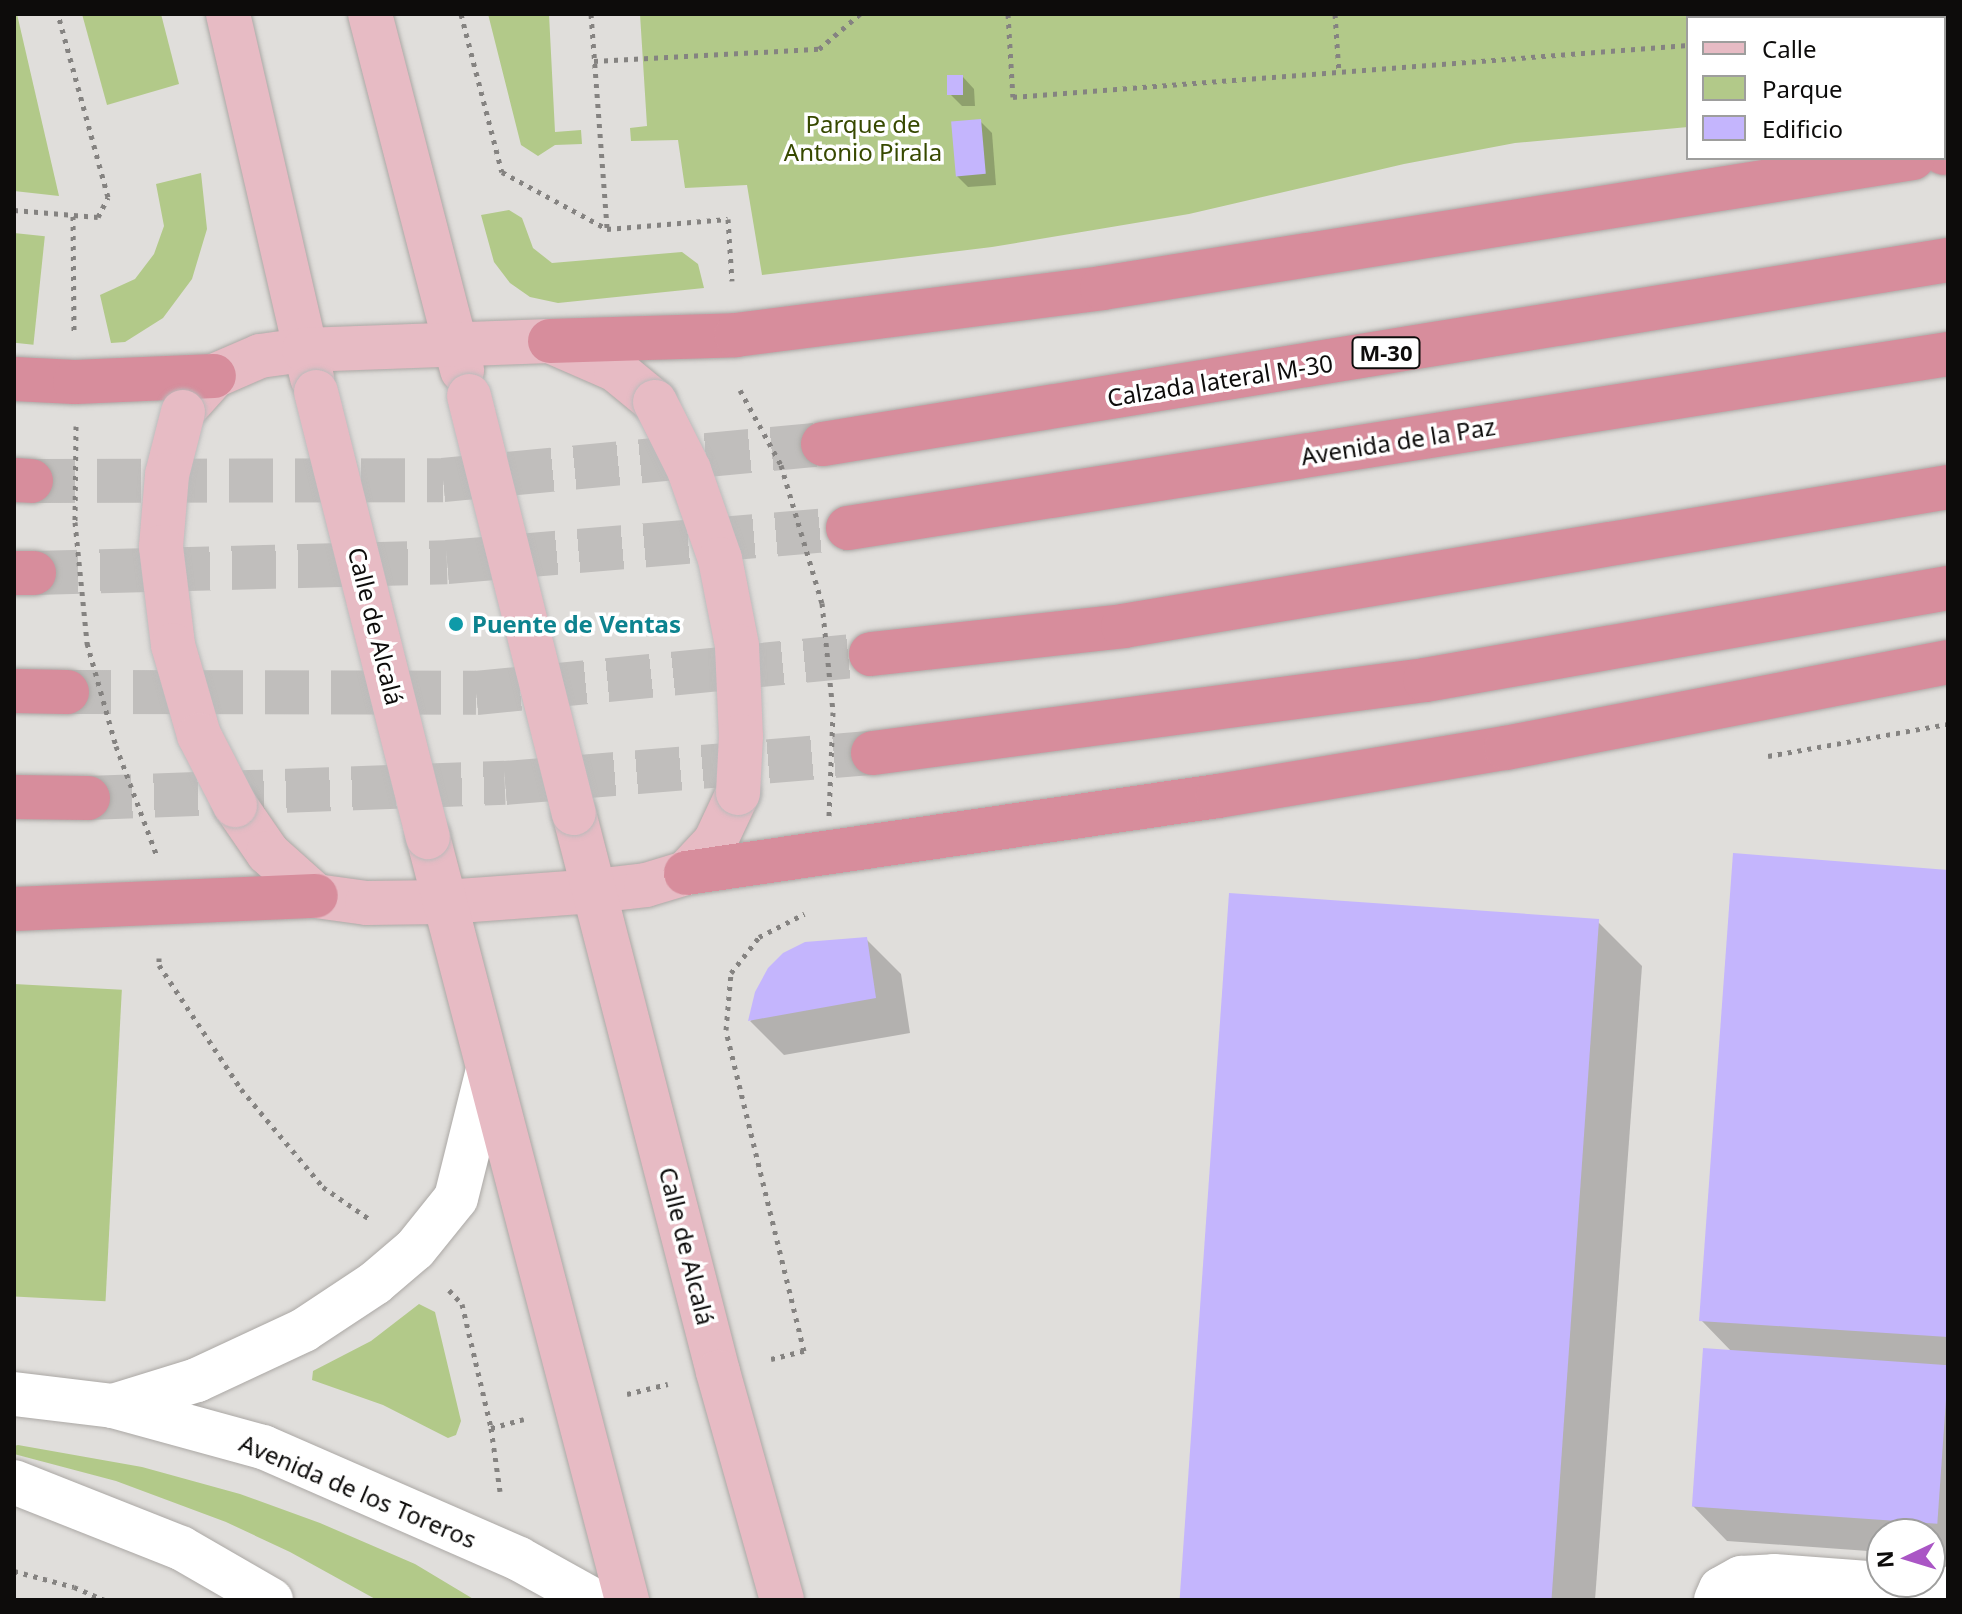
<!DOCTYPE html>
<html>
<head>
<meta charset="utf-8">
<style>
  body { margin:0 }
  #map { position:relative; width:1962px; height:1614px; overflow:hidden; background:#e0dedb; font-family:"Noto Sans",sans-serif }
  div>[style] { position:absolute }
  .green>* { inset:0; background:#b2c989; transform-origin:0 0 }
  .shadow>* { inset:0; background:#0003 }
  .building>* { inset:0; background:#c4b5fd; transform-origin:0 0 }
  .motorway-tunnel>* { height:44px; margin-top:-22px; transform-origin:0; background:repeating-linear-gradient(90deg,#c0bebc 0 44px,transparent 0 66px) }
  .path>* { height:5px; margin-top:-2.5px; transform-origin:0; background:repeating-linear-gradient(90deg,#858381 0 4px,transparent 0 10px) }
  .roads { filter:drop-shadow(0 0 2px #aba8a5) drop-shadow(0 0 2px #aba8a5) }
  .minor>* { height:44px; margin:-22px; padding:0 22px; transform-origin:22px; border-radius:22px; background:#fff }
  .tertiary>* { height:44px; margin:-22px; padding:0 22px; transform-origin:22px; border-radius:22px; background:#fff }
  .primary>* { height:44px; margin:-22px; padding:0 22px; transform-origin:22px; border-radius:22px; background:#e7bbc4 }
  .motorway>* { height:44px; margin:-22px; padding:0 22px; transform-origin:22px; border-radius:22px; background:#d78d9c }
  .path-bridge>* { height:5px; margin-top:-2.5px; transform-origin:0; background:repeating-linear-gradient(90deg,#858381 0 4px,transparent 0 10px) }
  .bridges { filter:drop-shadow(0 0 2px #bbb) drop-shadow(0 0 2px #bbb) }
  .primary-bridge>* { height:44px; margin:-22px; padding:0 22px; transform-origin:22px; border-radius:22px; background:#e7bbc4 }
  .dots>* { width:22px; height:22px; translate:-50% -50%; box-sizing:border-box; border:4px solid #fff; border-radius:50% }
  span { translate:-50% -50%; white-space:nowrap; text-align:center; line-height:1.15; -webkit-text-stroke:7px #fff; paint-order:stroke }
  .shield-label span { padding:2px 6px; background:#fff; border:2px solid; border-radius:6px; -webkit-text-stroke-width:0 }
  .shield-label { font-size:22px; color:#0d0c0b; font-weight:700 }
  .park-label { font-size:24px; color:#374900 }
  .street-label { font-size:24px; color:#0d0c0b }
  .culture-label { font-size:24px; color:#0d838f; font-weight:700 }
  .left { translate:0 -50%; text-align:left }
  .frame { position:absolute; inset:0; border:16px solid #0d0c0b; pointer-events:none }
  .legend { position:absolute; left:1686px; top:16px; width:260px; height:144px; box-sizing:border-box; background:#fff; border:2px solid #9e9e9d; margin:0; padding:10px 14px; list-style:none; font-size:24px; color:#0d0c0b }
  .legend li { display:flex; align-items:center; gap:16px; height:40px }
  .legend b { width:40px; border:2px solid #9e9e9d }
  .north { position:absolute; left:1866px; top:1518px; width:80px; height:80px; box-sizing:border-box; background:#fff; border:2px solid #9e9e9d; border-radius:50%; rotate:266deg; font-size:22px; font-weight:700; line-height:32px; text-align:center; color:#0d0c0b }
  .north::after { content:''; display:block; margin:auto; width:28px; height:36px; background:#aa56c5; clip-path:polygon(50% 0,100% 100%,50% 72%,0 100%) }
</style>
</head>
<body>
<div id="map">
  <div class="green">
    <i style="clip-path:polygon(14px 14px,17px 14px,59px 196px,14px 191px)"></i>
    <i style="clip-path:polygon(82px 14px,161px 14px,179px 84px,107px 105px)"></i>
    <i style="clip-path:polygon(488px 14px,549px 14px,555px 132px,581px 130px,582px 144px,555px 145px,538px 156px,521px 145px)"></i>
    <i style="clip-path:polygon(640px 14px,1948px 14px,1948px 108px,1944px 108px,1944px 18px,1688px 18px,1688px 127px,1515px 143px,1404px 164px,1189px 214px,992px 247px,762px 275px,747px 185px,685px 188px,678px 140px,631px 141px,630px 128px,647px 126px)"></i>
    <i style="clip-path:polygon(201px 173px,207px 229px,192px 279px,163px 318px,125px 342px,111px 343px,100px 295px,135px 279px,154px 254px,164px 226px,156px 184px)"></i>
    <i style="clip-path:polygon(509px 210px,522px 218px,533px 248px,552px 263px,682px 252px,698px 264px,704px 288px,558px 303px,530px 297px,510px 283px,494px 262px,481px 215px)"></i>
    <i style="left:14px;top:233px;width:31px;height:109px;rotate:6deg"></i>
    <i style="left:14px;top:984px;width:108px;height:312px;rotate:3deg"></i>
    <i style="clip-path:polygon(419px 1304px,435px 1312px,461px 1421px,456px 1435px,448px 1438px,383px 1405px,312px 1380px,313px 1371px,371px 1341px)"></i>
    <i style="clip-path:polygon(18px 1445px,142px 1467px,240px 1494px,320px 1523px,415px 1564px,475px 1600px,377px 1600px,290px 1552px,226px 1522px,116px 1481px,14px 1454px,14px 1446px)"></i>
  </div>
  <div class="shadow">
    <i style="clip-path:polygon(963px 77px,974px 89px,975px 106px,962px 106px,950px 94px)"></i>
    <i style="clip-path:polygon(980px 121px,992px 133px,996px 185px,968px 187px,956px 175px)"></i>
    <i style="clip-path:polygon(1948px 872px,1948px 1557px,1930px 1556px,1930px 1534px,1882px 1534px,1882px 1552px,1727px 1541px,1693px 1506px,1733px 1353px,1701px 1320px)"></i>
    <i style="clip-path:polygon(1598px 922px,1642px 966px,1595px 1600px,1183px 1600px)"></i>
    <i style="clip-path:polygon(866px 939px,901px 974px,910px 1033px,784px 1055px,750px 1021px)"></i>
  </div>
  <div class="building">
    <i style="left:947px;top:75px;width:16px;height:20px"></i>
    <i style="left:981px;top:119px;width:55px;height:30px;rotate:85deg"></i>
    <i style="clip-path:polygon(1733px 853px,1948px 870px,1948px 1337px,1699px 1321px)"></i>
    <i style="left:1229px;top:893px;width:371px;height:709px;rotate:4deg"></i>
    <i style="clip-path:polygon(867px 937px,876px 998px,748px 1021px,755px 992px,768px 968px,783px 953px,805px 942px)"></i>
    <i style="left:1703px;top:1348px;width:246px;height:159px;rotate:4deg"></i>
  </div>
  <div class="motorway-tunnel">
    <i style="left:31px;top:481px;width:412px;rotate:-0.1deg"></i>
    <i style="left:443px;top:480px;width:382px;rotate:-5.4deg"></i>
    <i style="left:34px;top:573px;width:413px;rotate:-1.5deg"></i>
    <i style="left:447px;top:562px;width:402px;rotate:-4.8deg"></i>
    <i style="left:67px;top:692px;width:409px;rotate:0.1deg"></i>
    <i style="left:476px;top:693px;width:397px;rotate:-5.6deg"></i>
    <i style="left:88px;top:798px;width:417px;rotate:-2.1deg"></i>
    <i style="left:505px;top:783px;width:369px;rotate:-4.7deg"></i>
  </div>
  <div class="path">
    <i style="left:461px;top:14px;width:163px;rotate:75.5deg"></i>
    <i style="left:502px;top:172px;width:119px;rotate:28.5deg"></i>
    <i style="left:591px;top:14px;width:216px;rotate:85.7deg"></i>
    <i style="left:607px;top:229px;width:121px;rotate:-4.7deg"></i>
    <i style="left:728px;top:219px;width:62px;rotate:86.3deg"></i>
    <i style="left:1008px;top:14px;width:83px;rotate:86.6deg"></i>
    <i style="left:1013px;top:97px;width:677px;rotate:-4.41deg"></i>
    <i style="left:1335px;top:14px;width:58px;rotate:86.1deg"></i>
    <i style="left:1764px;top:14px;width:4px;rotate:90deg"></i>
    <i style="left:1944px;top:20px;width:4px"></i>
    <i style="left:594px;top:61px;width:225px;rotate:-3.1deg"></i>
    <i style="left:819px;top:49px;width:54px;rotate:-40.5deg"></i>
    <i style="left:14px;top:210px;width:84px;rotate:4.8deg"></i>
    <i style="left:98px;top:217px;width:22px;rotate:-63deg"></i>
    <i style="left:108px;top:197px;width:190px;rotate:-105.3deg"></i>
    <i style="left:73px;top:216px;width:115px;rotate:89.5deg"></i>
    <i style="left:1768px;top:756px;width:183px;rotate:-10.1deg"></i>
    <i style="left:159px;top:958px;width:7px;rotate:90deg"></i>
    <i style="left:159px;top:965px;width:149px;rotate:56.5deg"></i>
    <i style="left:241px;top:1089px;width:128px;rotate:50.1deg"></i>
    <i style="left:323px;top:1187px;width:55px;rotate:34.6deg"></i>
    <i style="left:449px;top:1290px;width:19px;rotate:47deg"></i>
    <i style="left:462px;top:1304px;width:127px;rotate:76.8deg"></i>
    <i style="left:491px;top:1428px;width:64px;rotate:81.9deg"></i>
    <i style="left:771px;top:1359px;width:34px;rotate:-14deg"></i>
    <i style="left:804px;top:1351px;width:330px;rotate:-103.7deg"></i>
    <i style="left:726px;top:1030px;width:57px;rotate:-85deg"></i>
    <i style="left:731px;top:973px;width:46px;rotate:-52.1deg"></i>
    <i style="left:759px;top:937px;width:51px;rotate:-27.1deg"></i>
    <i style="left:627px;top:1394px;width:42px;rotate:-13.7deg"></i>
    <i style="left:491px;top:1428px;width:34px;rotate:-15deg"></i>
    <i style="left:14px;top:1571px;width:62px;rotate:14.9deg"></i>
    <i style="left:74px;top:1587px;width:34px;rotate:23deg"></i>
  </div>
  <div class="roads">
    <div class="minor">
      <i style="left:1716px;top:1600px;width:12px;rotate:-66deg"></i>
      <i style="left:1721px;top:1589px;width:23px;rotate:-29deg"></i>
      <i style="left:1741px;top:1578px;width:33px;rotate:-3deg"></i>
      <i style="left:1774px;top:1576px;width:174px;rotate:4.3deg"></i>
    </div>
    <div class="tertiary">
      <i style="left:14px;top:1394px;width:100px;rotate:6.9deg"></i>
      <i style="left:113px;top:1406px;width:156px;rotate:15.3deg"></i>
      <i style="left:263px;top:1447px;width:279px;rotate:23.6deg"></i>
      <i style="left:519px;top:1559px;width:85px;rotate:29deg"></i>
      <i style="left:113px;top:1406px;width:88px;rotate:-17.2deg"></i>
      <i style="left:197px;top:1380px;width:118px;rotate:-25deg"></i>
      <i style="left:304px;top:1330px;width:85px;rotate:-33.5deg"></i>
      <i style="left:375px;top:1283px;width:52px;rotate:-40.4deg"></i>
      <i style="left:415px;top:1249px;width:65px;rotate:-51.2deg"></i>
      <i style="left:456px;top:1198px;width:132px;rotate:-76deg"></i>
      <i style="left:14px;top:1482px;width:180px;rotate:21.6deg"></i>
      <i style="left:181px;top:1548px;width:104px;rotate:30deg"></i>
    </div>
    <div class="primary">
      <i style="left:228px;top:14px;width:374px;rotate:77deg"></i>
      <i style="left:370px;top:14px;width:368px;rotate:75.5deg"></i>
      <i style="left:189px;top:404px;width:38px;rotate:-48deg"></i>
      <i style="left:214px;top:376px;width:50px;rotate:-23.5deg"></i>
      <i style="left:260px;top:356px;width:44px;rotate:-7.8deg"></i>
      <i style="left:304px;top:350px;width:246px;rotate:-2.1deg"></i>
      <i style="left:550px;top:341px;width:72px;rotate:23.7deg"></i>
      <i style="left:616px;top:370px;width:50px;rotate:39.4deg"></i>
      <i style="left:235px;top:805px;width:58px;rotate:55.5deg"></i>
      <i style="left:268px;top:853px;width:64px;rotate:41.9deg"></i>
      <i style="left:316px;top:896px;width:51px;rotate:7.8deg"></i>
      <i style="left:367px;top:903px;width:78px;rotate:-0.7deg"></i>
      <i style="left:445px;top:902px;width:149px;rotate:-4.2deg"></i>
      <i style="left:594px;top:891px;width:52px;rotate:-6.6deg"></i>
      <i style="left:646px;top:885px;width:42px;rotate:-16.7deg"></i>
      <i style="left:686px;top:873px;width:42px;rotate:-46.9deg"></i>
      <i style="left:715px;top:842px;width:54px;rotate:-64.9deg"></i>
      <i style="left:574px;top:813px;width:577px;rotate:75.55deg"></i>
      <i style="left:718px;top:1372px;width:237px;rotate:74.3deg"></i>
      <i style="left:428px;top:837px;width:789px;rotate:75.38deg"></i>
    </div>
    <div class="motorway">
      <i style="left:1944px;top:153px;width:4px;rotate:-14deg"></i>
      <i style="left:550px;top:341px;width:186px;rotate:-1.8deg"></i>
      <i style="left:736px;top:335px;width:369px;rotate:-7.3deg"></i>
      <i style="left:1102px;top:288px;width:821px;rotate:-9.11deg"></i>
      <i style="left:14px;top:379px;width:61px;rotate:2.8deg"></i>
      <i style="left:75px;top:382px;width:139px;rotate:-2.5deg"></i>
      <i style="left:823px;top:444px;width:1140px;rotate:-9.29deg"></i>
      <i style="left:14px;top:480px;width:17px;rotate:3deg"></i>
      <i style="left:848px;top:528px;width:1114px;rotate:-8.99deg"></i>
      <i style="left:14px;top:573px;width:20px"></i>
      <i style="left:871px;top:654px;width:254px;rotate:-6.3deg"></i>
      <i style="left:1123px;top:626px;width:837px;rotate:-9.56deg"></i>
      <i style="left:14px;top:691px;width:53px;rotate:1.1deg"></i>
      <i style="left:873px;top:753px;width:557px;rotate:-7.53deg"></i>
      <i style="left:1425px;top:680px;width:531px;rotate:-9.98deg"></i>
      <i style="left:14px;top:797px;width:74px;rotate:0.8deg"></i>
      <i style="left:686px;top:873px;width:538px;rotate:-8.24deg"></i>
      <i style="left:1218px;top:796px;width:292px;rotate:-9.5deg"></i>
      <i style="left:1506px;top:748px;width:450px;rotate:-11deg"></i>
      <i style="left:14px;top:909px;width:302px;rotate:-2.5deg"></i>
    </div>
  </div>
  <div class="path-bridge">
    <i style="left:740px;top:390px;width:85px;rotate:61.3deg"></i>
    <i style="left:781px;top:465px;width:144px;rotate:73.5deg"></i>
    <i style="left:822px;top:603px;width:110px;rotate:84.2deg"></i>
    <i style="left:833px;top:712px;width:104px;rotate:92.2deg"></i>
    <i style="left:76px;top:426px;width:96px;rotate:90.6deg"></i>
    <i style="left:75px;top:522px;width:122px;rotate:84.3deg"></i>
    <i style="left:87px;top:643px;width:107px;rotate:74.3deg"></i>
    <i style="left:116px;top:746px;width:117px;rotate:69.6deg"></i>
  </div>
  <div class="bridges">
    <div class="primary-bridge">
      <i style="left:316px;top:392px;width:459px;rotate:75.9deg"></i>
      <i style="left:469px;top:396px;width:430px;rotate:75.9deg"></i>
      <i style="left:655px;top:402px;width:76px;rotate:63.4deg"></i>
      <i style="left:689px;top:470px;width:94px;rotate:70.8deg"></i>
      <i style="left:720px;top:559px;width:89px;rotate:78.9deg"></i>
      <i style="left:737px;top:646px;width:90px;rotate:87.5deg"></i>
      <i style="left:741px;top:736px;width:57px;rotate:93deg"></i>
      <i style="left:183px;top:412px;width:65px;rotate:104.3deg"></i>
      <i style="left:167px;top:475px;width:72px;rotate:94.8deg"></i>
      <i style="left:161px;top:547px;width:99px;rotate:83deg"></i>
      <i style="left:173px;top:645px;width:94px;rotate:73.9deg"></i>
      <i style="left:199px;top:735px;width:79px;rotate:62.8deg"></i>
    </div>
  </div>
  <div class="dots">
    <i style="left:456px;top:624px;background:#0f9aa8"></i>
  </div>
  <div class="shield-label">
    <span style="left:1386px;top:353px">M-30</span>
  </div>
  <div class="park-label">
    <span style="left:863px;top:138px">Parque de<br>Antonio Pirala</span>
  </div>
  <div class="street-label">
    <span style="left:1220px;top:380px;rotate:-9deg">Calzada lateral M-30</span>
    <span style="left:1398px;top:441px;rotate:-9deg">Avenida de la Paz</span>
    <span style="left:376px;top:626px;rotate:76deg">Calle de Alcalá</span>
    <span style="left:687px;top:1246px;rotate:76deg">Calle de Alcalá</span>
    <span style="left:358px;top:1491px;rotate:23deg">Avenida de los Toreros</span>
  </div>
  <div class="culture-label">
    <span class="left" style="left:472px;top:624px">Puente de Ventas</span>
  </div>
  <div class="frame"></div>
  <ul class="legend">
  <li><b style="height:10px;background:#e7bbc4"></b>Calle</li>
  <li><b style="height:22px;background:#b2c989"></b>Parque</li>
  <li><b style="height:22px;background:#c4b5fd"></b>Edificio</li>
  </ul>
  <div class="north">N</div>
</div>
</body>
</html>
